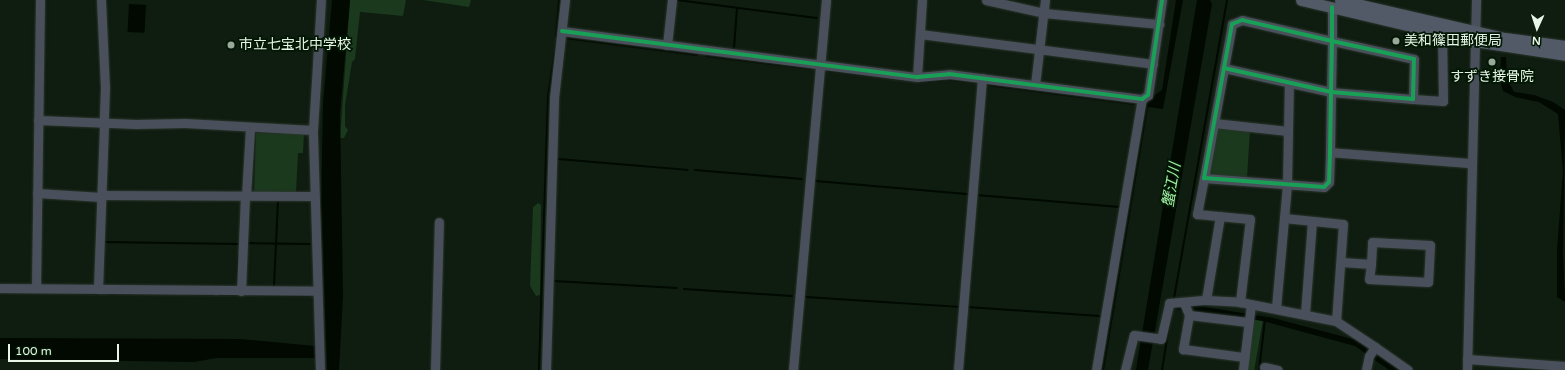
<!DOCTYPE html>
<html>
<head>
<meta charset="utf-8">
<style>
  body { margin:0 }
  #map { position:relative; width:1565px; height:370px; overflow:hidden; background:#0f1c10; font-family:"Varela Round","Noto Sans JP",sans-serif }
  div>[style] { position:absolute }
  .green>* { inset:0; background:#1a391d; transform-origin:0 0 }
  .water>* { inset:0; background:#010901; transform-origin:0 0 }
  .stream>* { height:2px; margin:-1px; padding:0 1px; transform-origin:1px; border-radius:1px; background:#010901 }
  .roads { filter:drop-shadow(0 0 1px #2a352b) drop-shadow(0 0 1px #2a352b) }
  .minor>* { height:9px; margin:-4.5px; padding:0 4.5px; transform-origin:4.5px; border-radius:4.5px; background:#4a505b }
  .major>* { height:11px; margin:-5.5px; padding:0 5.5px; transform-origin:5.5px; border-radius:5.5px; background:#515a66 }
  .cycleway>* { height:4px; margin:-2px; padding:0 2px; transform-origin:2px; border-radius:2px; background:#1a9f57 }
  .dots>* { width:11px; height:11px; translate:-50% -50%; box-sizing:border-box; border:2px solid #021704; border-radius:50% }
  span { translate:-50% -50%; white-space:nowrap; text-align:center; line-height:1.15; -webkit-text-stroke:3.5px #021704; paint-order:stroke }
  .poi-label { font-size:14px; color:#e6f5e6 }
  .left { translate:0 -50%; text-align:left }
  .water-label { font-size:15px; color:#a1f0a5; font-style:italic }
  .north { position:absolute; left:1517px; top:8px; width:40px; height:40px; -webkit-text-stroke:3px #021704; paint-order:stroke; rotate:183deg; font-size:11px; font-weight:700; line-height:16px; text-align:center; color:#e6f5e6 }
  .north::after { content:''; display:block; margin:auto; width:14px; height:18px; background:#e6f5e6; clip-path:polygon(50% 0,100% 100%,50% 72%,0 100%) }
  .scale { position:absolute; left:8px; top:344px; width:111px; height:18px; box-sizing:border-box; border:2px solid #e6f5e6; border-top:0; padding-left:5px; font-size:12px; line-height:14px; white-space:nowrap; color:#e6f5e6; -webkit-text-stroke:3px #021704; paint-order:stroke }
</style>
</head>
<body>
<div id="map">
  <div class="green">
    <i style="clip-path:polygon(350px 0,406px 0,403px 16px,360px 12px,355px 59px,352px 62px,345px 105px,345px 126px,348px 130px,344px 138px,340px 138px)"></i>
    <i style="clip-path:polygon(423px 0,471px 0,469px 7px)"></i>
    <i style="clip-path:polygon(1218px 127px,1250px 130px,1247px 178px,1212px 175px,1209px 172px)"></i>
    <i style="clip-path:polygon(256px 133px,304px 134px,303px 153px,298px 153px,296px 193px,254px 192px)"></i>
    <i style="clip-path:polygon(538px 203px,541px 205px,540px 295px,536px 296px,530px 286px,533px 207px)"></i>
    <i style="left:1252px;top:319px;width:11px;height:51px;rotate:10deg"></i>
  </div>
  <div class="water">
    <i style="clip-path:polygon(332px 0,350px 0,340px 113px,343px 296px,339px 370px,327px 370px,321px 206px,323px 105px)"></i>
    <i style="clip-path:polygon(1176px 0,1183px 0,1163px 109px,1148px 107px,1104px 370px,1099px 370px,1145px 102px,1162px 90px)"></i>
    <i style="clip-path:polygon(1197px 0,1210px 0,1212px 4px,1148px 370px,1136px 370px)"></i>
    <i style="left:129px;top:4px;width:17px;height:28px;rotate:3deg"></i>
    <i style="clip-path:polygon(1501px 57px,1506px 57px,1507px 78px,1514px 92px,1534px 95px,1553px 102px,1565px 110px,1563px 254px,1565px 302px,1557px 297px,1557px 250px,1563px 171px,1558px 114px,1539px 102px,1515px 97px,1503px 91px,1500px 80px)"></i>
    <i style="clip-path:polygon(1192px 305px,1273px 318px,1356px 340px,1398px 370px,1389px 370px,1355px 346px,1263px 321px,1195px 311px)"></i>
    <i style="clip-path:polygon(0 338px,240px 339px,315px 346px,315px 358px,216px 358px,194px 362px,0 359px)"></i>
  </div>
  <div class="stream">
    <i style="left:677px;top:0;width:141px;rotate:7.3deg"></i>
    <i style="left:556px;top:36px;width:36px;rotate:-85deg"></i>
    <i style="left:565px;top:38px;width:133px;rotate:7.3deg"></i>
    <i style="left:734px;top:48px;width:40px;rotate:-85.7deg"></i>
    <i style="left:706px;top:56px;width:107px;rotate:7deg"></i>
    <i style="left:828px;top:71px;width:94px;rotate:6.7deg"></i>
    <i style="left:921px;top:82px;width:29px;rotate:-4deg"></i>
    <i style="left:950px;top:80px;width:27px;rotate:6deg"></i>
    <i style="left:987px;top:85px;width:148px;rotate:7.4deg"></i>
    <i style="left:558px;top:159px;width:130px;rotate:4.8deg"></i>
    <i style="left:695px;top:170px;width:107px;rotate:4.8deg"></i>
    <i style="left:816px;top:181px;width:154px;rotate:4.9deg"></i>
    <i style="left:976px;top:195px;width:144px;rotate:4.8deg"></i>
    <i style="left:103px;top:242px;width:136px;rotate:0.8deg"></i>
    <i style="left:246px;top:243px;width:64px;rotate:0.9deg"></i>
    <i style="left:554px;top:281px;width:123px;rotate:3.3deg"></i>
    <i style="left:237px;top:286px;width:31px;rotate:-88deg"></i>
    <i style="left:274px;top:286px;width:86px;rotate:-87.3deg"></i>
    <i style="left:684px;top:289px;width:108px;rotate:3.7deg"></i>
    <i style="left:67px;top:293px;width:32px;rotate:2deg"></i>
    <i style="left:108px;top:294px;width:67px"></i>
    <i style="left:186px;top:294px;width:26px;rotate:2deg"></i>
    <i style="left:219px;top:295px;width:25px"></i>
    <i style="left:251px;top:295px;width:59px;rotate:1deg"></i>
    <i style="left:806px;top:297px;width:153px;rotate:3.7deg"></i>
    <i style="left:1174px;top:298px;width:303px;rotate:-79.9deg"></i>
    <i style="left:967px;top:307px;width:133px;rotate:3.9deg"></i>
    <i style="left:1173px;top:307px;width:10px;rotate:17deg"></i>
    <i style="left:539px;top:370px;width:273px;rotate:-88.1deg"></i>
    <i style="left:548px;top:97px;width:61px;rotate:-81.5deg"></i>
    <i style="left:1162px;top:370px;width:63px;rotate:-80.8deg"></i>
    <i style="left:1259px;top:370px;width:50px;rotate:-83.2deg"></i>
  </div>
  <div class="roads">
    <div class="minor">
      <i style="left:101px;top:0;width:87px;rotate:87.4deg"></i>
      <i style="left:105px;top:87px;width:36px;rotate:92deg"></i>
      <i style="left:986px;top:0;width:59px;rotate:12.6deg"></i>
      <i style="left:1044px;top:13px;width:116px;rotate:5.5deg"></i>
      <i style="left:562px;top:31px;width:358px;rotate:7.4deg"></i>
      <i style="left:917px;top:77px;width:32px;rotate:-5deg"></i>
      <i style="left:949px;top:74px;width:195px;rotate:7.4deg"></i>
      <i style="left:1142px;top:99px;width:7px;rotate:-34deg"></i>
      <i style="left:1148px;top:95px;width:96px;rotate:-81.6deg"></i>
      <i style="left:920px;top:34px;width:235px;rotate:7.3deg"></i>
      <i style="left:667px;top:45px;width:45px;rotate:-83.7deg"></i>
      <i style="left:1224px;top:68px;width:110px;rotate:12.6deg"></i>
      <i style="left:1331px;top:92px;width:82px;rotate:4.9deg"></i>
      <i style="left:1413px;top:99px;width:40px;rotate:-88.6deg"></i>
      <i style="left:1414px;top:59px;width:84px;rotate:-167.6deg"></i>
      <i style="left:1332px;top:41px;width:92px;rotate:-166.9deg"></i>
      <i style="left:1242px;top:20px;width:11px;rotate:158deg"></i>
      <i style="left:1232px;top:24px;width:157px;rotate:100.3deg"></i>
      <i style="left:1204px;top:178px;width:120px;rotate:4.3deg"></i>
      <i style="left:1324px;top:187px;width:7px;rotate:-45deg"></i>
      <i style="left:1329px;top:182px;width:30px;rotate:-88deg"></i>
      <i style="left:1330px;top:152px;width:60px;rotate:-89deg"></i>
      <i style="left:1331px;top:92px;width:51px;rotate:-88.9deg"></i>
      <i style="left:1332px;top:41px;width:34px;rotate:-90deg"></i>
      <i style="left:917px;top:77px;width:77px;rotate:-86.3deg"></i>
      <i style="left:1035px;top:85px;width:86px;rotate:-83.3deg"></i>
      <i style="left:1413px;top:99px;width:30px;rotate:4deg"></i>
      <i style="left:1443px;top:101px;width:68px;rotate:-90.8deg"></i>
      <i style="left:38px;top:120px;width:98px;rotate:2.3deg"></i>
      <i style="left:136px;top:124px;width:49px;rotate:-1.2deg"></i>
      <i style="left:185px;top:123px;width:128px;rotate:3.1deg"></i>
      <i style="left:1214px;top:123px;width:74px;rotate:6.2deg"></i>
      <i style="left:1330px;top:152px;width:141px;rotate:4.5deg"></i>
      <i style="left:1204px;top:178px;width:37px;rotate:101deg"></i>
      <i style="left:1197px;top:214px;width:53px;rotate:5.4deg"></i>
      <i style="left:1250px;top:219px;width:84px;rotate:96.9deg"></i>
      <i style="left:1240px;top:302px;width:98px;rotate:11.2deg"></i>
      <i style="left:1336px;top:321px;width:47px;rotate:33.7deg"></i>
      <i style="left:37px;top:193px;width:64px;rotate:3.6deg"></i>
      <i style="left:101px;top:195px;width:212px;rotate:0.3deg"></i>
      <i style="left:246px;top:196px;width:68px;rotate:-86.6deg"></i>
      <i style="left:1220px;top:216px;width:85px;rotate:99.5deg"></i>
      <i style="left:1206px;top:300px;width:34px;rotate:3deg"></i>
      <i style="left:1284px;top:218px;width:59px;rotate:5.8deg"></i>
      <i style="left:1343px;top:224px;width:97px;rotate:94.1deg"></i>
      <i style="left:1341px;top:262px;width:30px;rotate:4deg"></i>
      <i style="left:1371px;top:264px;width:22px;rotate:-87deg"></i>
      <i style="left:1372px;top:242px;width:58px;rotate:3deg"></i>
      <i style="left:1430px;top:245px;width:37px;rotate:93deg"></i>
      <i style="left:1428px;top:282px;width:59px;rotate:-177.1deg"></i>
      <i style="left:1369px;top:279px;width:15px;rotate:-82deg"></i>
      <i style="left:0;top:288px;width:317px;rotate:0.5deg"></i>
      <i style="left:36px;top:288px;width:288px;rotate:-89.2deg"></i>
      <i style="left:98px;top:289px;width:166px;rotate:-87.9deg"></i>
      <i style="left:241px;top:291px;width:95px;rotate:-87.6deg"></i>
      <i style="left:1184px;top:303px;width:13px;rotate:67deg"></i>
      <i style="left:1189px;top:315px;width:35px;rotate:100deg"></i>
      <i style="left:1183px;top:349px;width:62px;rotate:7.5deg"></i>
      <i style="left:1276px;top:308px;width:124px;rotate:-84.9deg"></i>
      <i style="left:1287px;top:184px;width:100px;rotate:-88.9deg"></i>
      <i style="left:1305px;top:314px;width:93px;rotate:-85.7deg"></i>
      <i style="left:1189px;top:315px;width:59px;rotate:6.8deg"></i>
      <i style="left:1467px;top:359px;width:98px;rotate:4.1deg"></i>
      <i style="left:1264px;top:367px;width:14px;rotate:12deg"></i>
      <i style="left:320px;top:370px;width:240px;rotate:-91.7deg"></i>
      <i style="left:313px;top:130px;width:130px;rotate:-86.5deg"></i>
      <i style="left:435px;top:370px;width:148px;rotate:-88.5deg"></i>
      <i style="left:546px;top:370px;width:272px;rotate:-88.3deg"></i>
      <i style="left:554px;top:98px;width:99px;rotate:-83.6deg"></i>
      <i style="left:793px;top:370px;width:371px;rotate:-84.9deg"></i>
      <i style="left:958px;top:370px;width:293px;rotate:-85.3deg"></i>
      <i style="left:1096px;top:370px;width:275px;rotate:-80.4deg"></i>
      <i style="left:1125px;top:370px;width:36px;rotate:-76deg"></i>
      <i style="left:1134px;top:335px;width:27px;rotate:8deg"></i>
      <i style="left:1161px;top:339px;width:37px;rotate:-77deg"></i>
      <i style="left:1169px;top:303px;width:37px;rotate:-5deg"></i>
      <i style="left:1243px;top:370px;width:66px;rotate:-83.1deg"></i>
      <i style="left:1366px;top:370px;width:14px;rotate:-78deg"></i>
      <i style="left:1369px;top:356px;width:11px;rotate:-56deg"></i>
      <i style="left:1375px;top:347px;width:40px;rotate:34.9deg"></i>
      <i style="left:1467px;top:370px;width:370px;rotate:-88.6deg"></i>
    </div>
    <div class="major">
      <i style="left:1301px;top:0;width:178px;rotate:13.3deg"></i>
      <i style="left:1474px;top:41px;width:92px;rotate:8.7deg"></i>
      <i style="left:1340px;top:0;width:169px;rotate:13deg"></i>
      <i style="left:1505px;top:38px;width:61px;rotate:7.6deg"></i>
    </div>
  </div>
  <div class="cycleway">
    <i style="left:562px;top:31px;width:358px;rotate:7.4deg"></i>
    <i style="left:917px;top:77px;width:32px;rotate:-5deg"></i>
    <i style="left:949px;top:74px;width:195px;rotate:7.4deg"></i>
    <i style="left:1142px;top:99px;width:7px;rotate:-34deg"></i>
    <i style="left:1148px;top:95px;width:96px;rotate:-81.6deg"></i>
    <i style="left:1224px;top:68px;width:110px;rotate:12.6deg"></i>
    <i style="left:1331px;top:92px;width:82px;rotate:4.9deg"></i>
    <i style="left:1413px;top:99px;width:40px;rotate:-88.6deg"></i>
    <i style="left:1414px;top:59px;width:84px;rotate:-167.6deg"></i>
    <i style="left:1332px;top:41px;width:92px;rotate:-166.9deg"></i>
    <i style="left:1242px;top:20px;width:11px;rotate:158deg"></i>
    <i style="left:1232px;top:24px;width:157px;rotate:100.3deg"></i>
    <i style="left:1204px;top:178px;width:120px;rotate:4.3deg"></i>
    <i style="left:1324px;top:187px;width:7px;rotate:-45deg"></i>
    <i style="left:1329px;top:182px;width:30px;rotate:-88deg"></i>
    <i style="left:1330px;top:152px;width:60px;rotate:-89deg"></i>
    <i style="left:1331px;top:92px;width:51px;rotate:-88.9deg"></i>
    <i style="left:1332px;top:41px;width:34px;rotate:-90deg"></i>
  </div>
  <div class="dots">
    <i style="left:1396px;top:41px;background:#9ba99b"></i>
    <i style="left:231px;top:45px;background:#9ba99b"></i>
    <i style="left:1492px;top:62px;background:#9ba99b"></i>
  </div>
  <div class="poi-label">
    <span class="left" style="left:1404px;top:41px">美和篠田郵便局</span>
    <span class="left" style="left:239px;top:45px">市立七宝北中学校</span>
    <span style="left:1492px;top:77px">すずき接骨院</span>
  </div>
  <div class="water-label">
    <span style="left:1172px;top:185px;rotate:-80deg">蟹江川</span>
  </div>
  <div class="north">N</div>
  <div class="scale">100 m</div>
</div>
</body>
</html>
